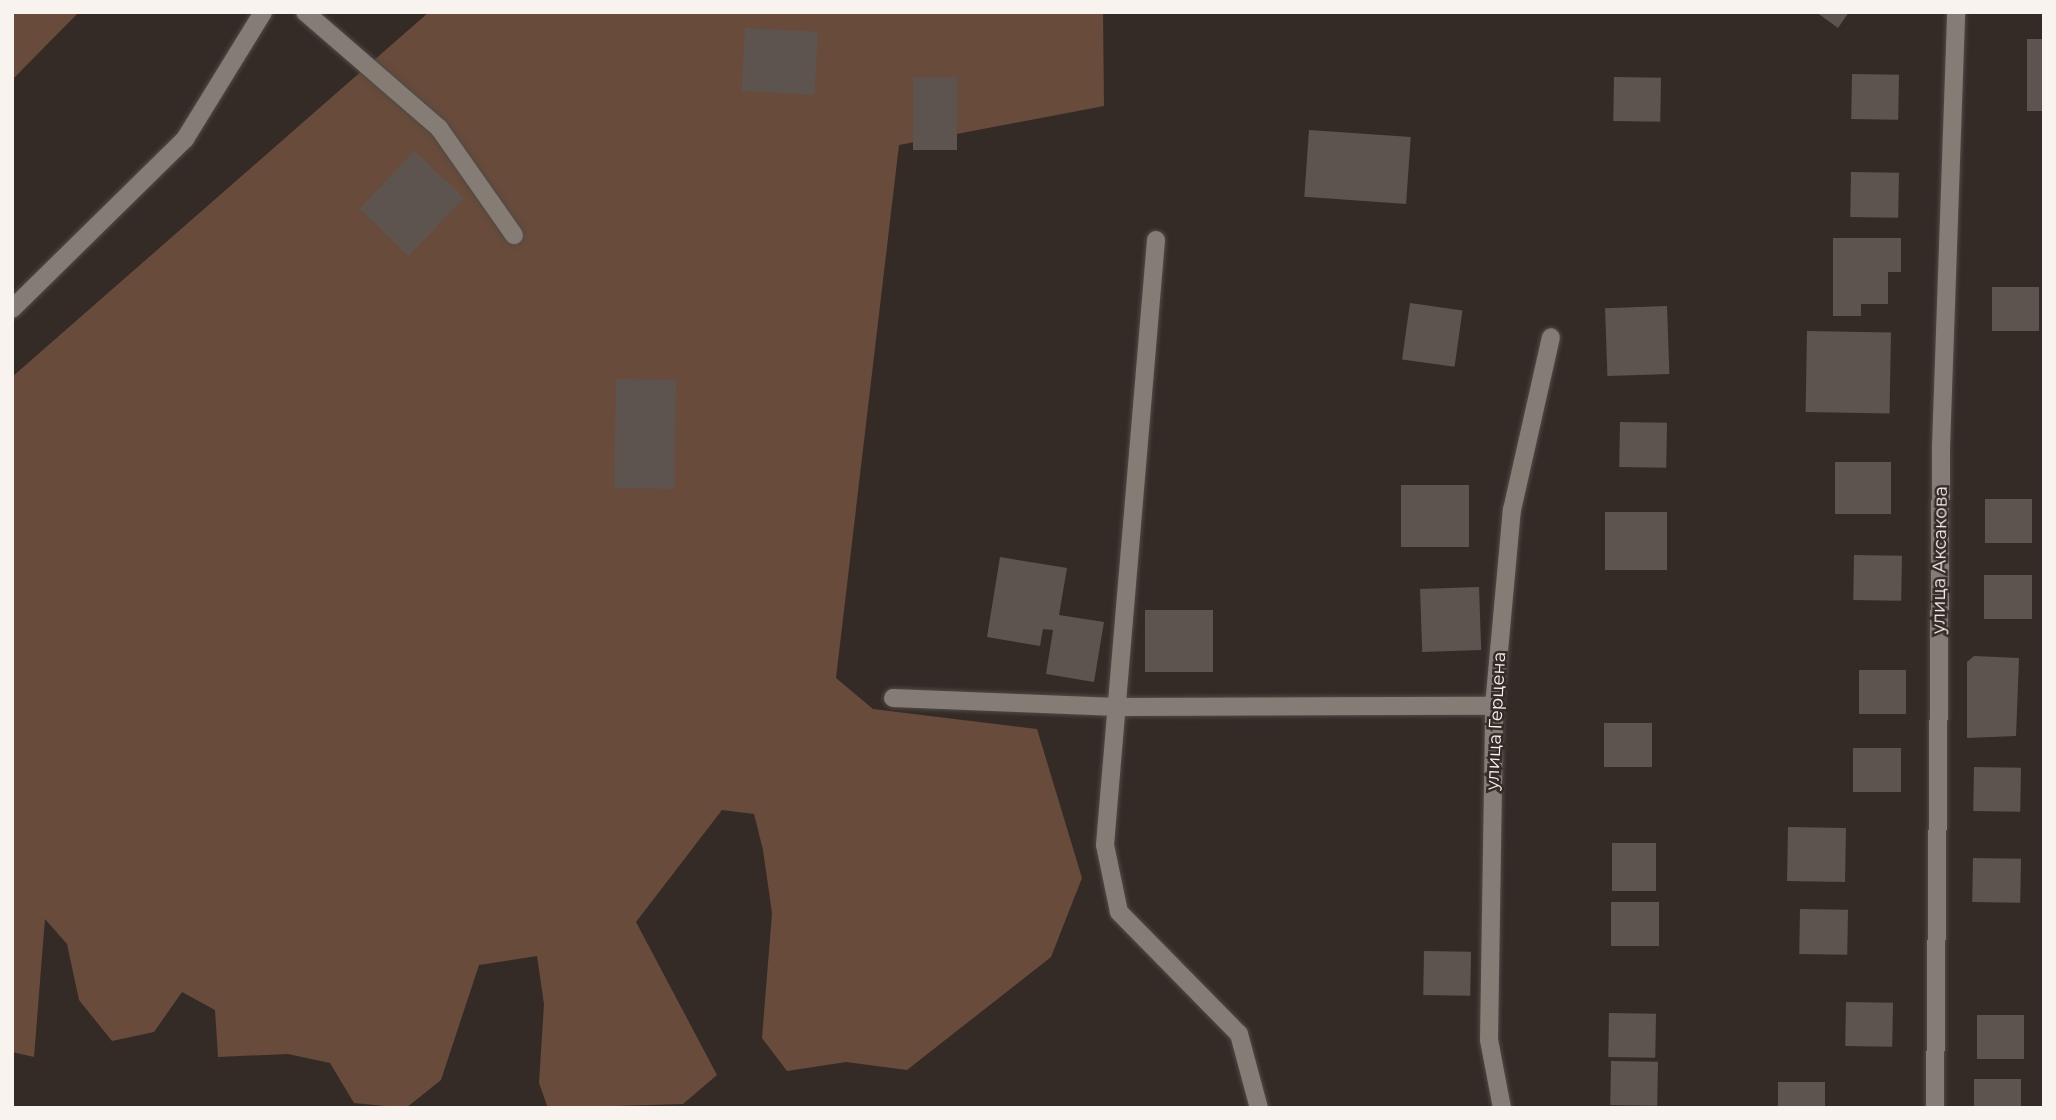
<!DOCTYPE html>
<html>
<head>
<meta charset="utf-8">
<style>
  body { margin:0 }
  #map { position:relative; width:2056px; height:1120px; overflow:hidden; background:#342b27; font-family:Montserrat,sans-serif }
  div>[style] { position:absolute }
  .green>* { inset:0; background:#684b3b }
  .building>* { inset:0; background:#5e544f; transform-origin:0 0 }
  .roads { filter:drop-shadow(0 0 2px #504a45) drop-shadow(0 0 2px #504a45) }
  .minor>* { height:18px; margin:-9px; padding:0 9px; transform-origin:9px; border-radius:9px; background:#867c76 }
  span { translate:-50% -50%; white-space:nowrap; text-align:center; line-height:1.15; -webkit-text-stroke:5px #342b27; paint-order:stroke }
  .street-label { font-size:18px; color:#f9f3f0 }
  .frame { position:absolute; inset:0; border:14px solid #f9f3f0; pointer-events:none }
</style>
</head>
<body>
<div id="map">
  <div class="green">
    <i style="clip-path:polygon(12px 12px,79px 12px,12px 80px)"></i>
    <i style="clip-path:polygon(429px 12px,1103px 12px,1104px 106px,899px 145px,836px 678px,873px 709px,1037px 729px,1082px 878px,1051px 957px,907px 1070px,846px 1062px,787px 1071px,762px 1038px,772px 913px,763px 850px,754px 814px,722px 810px,636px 922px,717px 1075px,683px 1104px,548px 1108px,539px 1083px,544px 1004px,537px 956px,479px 965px,441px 1080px,406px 1108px,354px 1103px,330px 1063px,288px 1054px,218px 1057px,215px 1010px,182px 992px,154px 1032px,112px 1041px,79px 1000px,67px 944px,45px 919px,34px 1057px,12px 1052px,12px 377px)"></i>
  </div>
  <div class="building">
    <i style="clip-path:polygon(1816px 12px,1849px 12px,1838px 28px)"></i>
    <i style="left:745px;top:28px;width:73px;height:63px;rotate:3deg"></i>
    <i style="left:2027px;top:39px;width:17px;height:72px"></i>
    <i style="left:1852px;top:74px;width:47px;height:45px;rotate:1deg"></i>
    <i style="left:913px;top:77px;width:44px;height:73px"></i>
    <i style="left:1614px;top:77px;width:47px;height:44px;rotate:1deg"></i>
    <i style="left:1309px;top:130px;width:102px;height:67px;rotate:4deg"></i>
    <i style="left:415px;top:151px;width:68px;height:80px;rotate:44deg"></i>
    <i style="left:1851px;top:172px;width:48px;height:45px;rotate:1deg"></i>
    <i style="clip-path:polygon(1833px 238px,1901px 238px,1901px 272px,1888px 272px,1888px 304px,1861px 304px,1861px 316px,1833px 316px)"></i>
    <i style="left:1992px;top:287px;width:47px;height:44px"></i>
    <i style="left:1410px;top:303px;width:53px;height:57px;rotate:8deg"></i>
    <i style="left:1667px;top:306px;width:68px;height:62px;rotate:88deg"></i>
    <i style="left:1807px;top:331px;width:84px;height:81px;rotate:1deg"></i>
    <i style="left:616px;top:379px;width:60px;height:109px;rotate:1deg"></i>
    <i style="left:1620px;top:422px;width:47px;height:45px;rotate:1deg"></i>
    <i style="left:1835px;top:462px;width:56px;height:52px"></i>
    <i style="left:1401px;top:485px;width:68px;height:62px"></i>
    <i style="left:1985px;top:499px;width:47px;height:44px"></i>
    <i style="left:1605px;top:512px;width:62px;height:58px"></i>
    <i style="left:1854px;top:555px;width:48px;height:45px;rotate:1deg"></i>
    <i style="clip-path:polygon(1000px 557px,1067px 568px,1059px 615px,1104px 622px,1094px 682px,1046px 674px,1053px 630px,1043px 629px,1040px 646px,987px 637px)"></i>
    <i style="left:1984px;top:575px;width:48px;height:44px"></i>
    <i style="left:1479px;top:587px;width:63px;height:59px;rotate:88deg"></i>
    <i style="left:1145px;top:610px;width:68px;height:62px"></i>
    <i style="clip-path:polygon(1974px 656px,2019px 658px,2016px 736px,1967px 738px,1967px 662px)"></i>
    <i style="left:1859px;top:670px;width:47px;height:44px"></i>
    <i style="left:1604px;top:723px;width:48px;height:44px"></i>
    <i style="left:1853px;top:748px;width:48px;height:44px"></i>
    <i style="left:1974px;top:767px;width:47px;height:44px;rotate:1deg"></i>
    <i style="left:1788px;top:827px;width:58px;height:54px;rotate:1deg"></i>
    <i style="left:1612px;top:843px;width:44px;height:48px"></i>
    <i style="left:1973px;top:858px;width:48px;height:44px;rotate:1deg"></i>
    <i style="left:1611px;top:902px;width:48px;height:44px"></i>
    <i style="left:1800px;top:909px;width:48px;height:45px;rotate:1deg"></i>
    <i style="left:1424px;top:951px;width:47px;height:44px;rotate:1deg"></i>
    <i style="left:1846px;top:1002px;width:47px;height:44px;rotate:1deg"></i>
    <i style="left:1609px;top:1013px;width:47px;height:44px;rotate:1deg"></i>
    <i style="left:1977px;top:1015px;width:47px;height:44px"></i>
    <i style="left:1611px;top:1061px;width:47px;height:44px;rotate:1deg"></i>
    <i style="left:1974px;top:1079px;width:47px;height:29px"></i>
    <i style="left:1778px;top:1082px;width:47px;height:26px"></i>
  </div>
  <div class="roads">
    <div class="minor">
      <i style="left:305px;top:12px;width:177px;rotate:40.9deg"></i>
      <i style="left:439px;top:128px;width:131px;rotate:55deg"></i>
      <i style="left:1156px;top:240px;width:607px;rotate:94.82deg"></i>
      <i style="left:1105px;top:845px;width:68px;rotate:78.2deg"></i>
      <i style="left:1119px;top:912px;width:171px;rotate:45.5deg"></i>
      <i style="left:1239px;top:1034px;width:77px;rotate:74.9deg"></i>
      <i style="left:12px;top:309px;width:243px;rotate:-44.5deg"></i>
      <i style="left:185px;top:139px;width:149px;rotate:-58.4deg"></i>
      <i style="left:893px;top:698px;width:224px;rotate:2.3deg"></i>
      <i style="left:1117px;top:707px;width:377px;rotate:-0.2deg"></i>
      <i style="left:1502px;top:1108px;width:69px;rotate:-100.8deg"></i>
      <i style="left:1489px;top:1040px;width:334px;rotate:-89.1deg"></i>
      <i style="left:1494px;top:706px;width:197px;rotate:-84.8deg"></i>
      <i style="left:1512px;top:510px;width:177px;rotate:-77.3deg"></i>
      <i style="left:1935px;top:1108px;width:661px;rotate:-89.48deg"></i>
      <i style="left:1941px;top:447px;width:435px;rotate:-88deg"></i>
    </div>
  </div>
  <div class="street-label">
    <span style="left:1940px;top:560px;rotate:-89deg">улица Аксакова</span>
    <span style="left:1496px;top:721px;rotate:-87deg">улица Герцена</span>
  </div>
  <div class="frame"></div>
</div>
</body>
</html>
